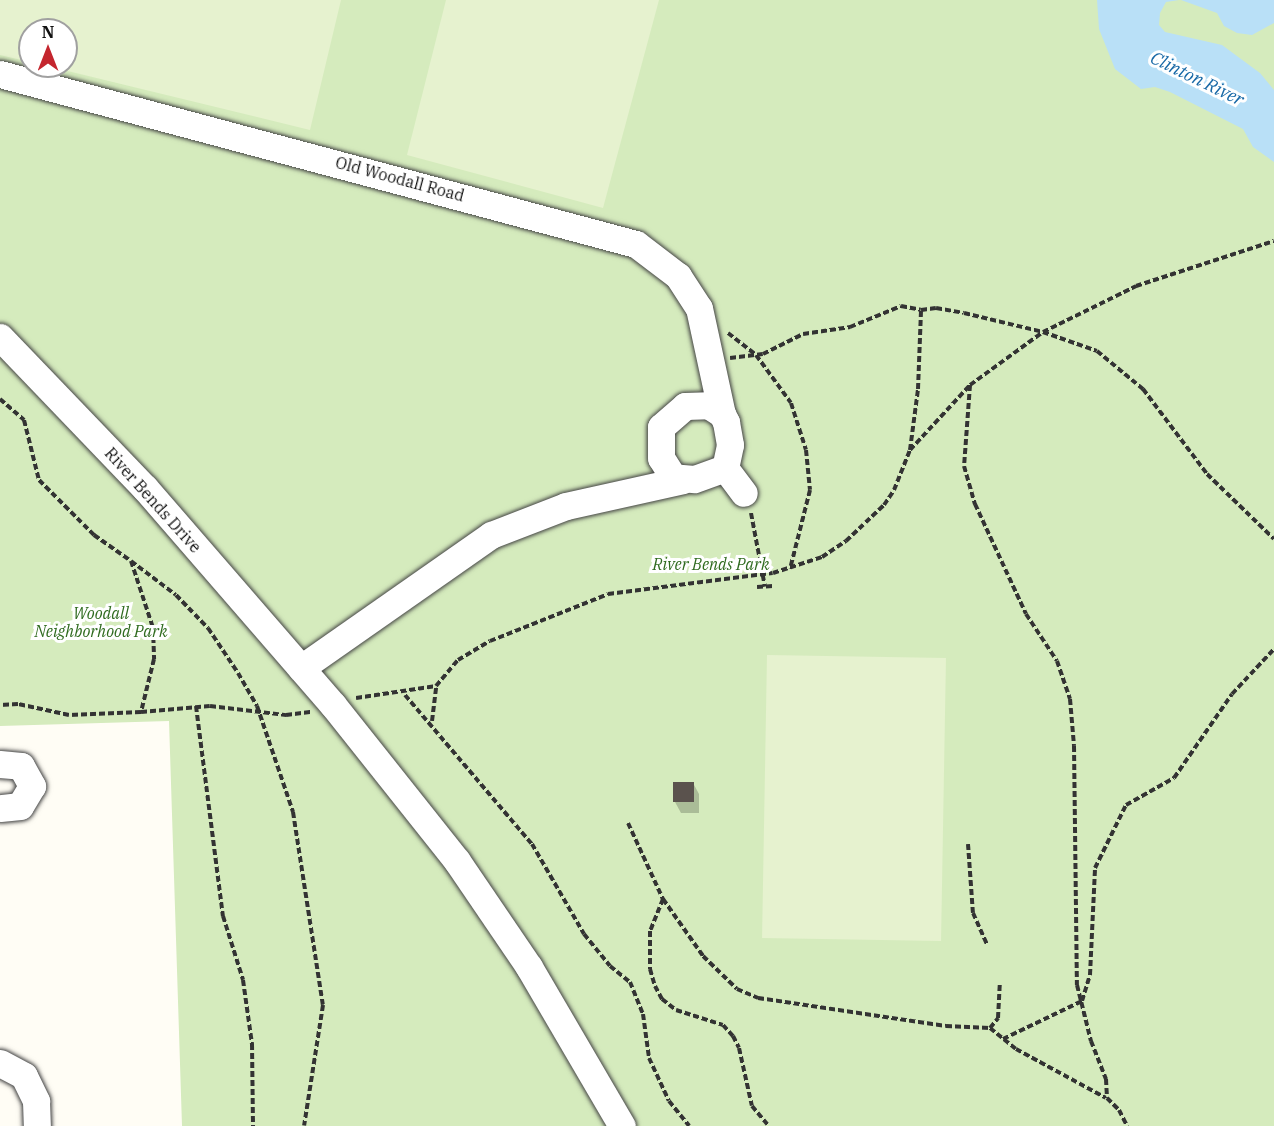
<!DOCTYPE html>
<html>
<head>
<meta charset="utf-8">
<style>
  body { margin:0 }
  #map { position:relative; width:1274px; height:1126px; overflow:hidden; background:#fffdf5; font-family:"IBM Plex Serif",serif }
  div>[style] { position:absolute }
  .green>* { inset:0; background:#d5ebbd }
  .pitch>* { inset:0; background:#e6f2cf; transform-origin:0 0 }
  .water>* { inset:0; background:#b9e0f7 }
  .shadow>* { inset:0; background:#0003 }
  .building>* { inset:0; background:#5a524d; transform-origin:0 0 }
  .path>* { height:4px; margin-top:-2px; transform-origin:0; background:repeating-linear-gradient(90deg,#333 0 6px,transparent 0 9px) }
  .roads { filter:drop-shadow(0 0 2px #444) drop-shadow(0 0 2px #444) }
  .minor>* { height:27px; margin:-13.5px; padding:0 13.5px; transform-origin:13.5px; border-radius:13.5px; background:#fff }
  span { translate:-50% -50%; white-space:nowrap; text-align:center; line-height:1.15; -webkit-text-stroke:6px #fff; paint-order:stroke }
  .street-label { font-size:16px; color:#111 }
  .park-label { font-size:16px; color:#2f6b1f; font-style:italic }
  .water-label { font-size:18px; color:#1768a6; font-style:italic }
  .north { position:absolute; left:18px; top:18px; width:60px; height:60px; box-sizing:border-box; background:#fff; border:2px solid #a0a0a0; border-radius:50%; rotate:0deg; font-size:16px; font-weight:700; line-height:24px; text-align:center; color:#111 }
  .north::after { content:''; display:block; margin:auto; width:21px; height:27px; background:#c4262e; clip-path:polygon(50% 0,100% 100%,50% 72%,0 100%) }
</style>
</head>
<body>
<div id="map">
  <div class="green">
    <i style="clip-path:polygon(evenodd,0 0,1274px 0,1274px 1126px,182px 1126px,169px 721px,0 726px,0 0,30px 30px,66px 30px,66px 66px,30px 66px,30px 30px)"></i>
  </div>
  <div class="pitch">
    <i style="clip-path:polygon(0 0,341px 0,310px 130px,47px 66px,66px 66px,66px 30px,30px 30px,30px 62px,0 55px)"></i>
    <i style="clip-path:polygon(446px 0,659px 0,603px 208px,407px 155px)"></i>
    <i style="left:767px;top:655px;width:179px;height:283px;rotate:1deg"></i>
  </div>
  <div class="water">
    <i style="clip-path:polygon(1097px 0,1179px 0,1166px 2px,1160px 13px,1159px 25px,1165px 32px,1222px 45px,1260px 73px,1274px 90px,1274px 162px,1253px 147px,1243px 129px,1170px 92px,1155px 87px,1141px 89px,1115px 69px,1099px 29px)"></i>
    <i style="clip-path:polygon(1181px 0,1274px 0,1274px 23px,1252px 35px,1237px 33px,1224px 26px,1217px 13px)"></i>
  </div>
  <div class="shadow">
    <i style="clip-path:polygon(675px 783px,693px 783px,699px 794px,699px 813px,681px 813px,675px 802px)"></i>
  </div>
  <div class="building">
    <i style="left:673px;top:782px;width:21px;height:20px"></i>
  </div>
  <div class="path">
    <i style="left:728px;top:333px;width:36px;rotate:38deg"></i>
    <i style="left:756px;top:355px;width:59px;rotate:53.9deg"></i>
    <i style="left:791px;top:403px;width:49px;rotate:72.3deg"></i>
    <i style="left:806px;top:450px;width:40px;rotate:84.3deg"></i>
    <i style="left:810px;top:490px;width:81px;rotate:104.2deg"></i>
    <i style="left:730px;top:358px;width:33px;rotate:-7deg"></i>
    <i style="left:763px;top:354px;width:45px;rotate:-26.6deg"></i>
    <i style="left:803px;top:334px;width:48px;rotate:-8.5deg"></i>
    <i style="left:850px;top:327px;width:55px;rotate:-22.4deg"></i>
    <i style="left:901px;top:306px;width:20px;rotate:11deg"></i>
    <i style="left:970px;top:385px;width:81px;rotate:94.2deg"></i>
    <i style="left:964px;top:466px;width:40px;rotate:74deg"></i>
    <i style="left:975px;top:504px;width:121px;rotate:65.1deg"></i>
    <i style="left:1026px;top:614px;width:56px;rotate:56.6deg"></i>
    <i style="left:1057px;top:661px;width:40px;rotate:71.1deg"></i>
    <i style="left:1070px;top:699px;width:47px;rotate:85.1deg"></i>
    <i style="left:1074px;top:746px;width:239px;rotate:89.3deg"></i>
    <i style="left:1077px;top:985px;width:58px;rotate:76deg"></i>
    <i style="left:1091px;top:1041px;width:41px;rotate:68.5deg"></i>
    <i style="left:1106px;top:1079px;width:19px;rotate:87deg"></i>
    <i style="left:1107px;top:1098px;width:17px;rotate:45deg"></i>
    <i style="left:1119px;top:1110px;width:18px;rotate:63deg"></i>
    <i style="left:0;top:399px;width:32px;rotate:41deg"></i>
    <i style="left:24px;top:420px;width:62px;rotate:76deg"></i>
    <i style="left:39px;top:480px;width:78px;rotate:45deg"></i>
    <i style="left:94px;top:535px;width:45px;rotate:35.1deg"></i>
    <i style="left:131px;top:561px;width:71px;rotate:71.8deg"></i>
    <i style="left:153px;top:628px;width:31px;rotate:88deg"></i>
    <i style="left:154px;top:659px;width:55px;rotate:103.8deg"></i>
    <i style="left:141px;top:712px;width:72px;rotate:177.6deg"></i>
    <i style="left:69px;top:715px;width:52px;rotate:-167.8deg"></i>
    <i style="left:18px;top:704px;width:18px;rotate:177deg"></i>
    <i style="left:910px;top:450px;width:88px;rotate:-47.3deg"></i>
    <i style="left:970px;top:385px;width:90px;rotate:-36deg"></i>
    <i style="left:1043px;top:332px;width:104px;rotate:-26.3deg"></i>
    <i style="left:1136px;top:286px;width:145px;rotate:-18.1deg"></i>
    <i style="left:751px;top:513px;width:75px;rotate:79.3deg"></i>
    <i style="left:131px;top:561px;width:56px;rotate:37.1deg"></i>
    <i style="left:176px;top:595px;width:46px;rotate:45.9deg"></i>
    <i style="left:208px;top:628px;width:54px;rotate:56.3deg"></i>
    <i style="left:238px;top:673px;width:38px;rotate:60deg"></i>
    <i style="left:257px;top:706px;width:112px;rotate:71.2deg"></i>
    <i style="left:293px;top:812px;width:195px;rotate:81.2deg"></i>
    <i style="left:323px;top:1005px;width:122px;rotate:98.9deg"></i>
    <i style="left:757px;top:587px;width:16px;rotate:-4deg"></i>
    <i style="left:405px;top:695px;width:196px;rotate:49.6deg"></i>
    <i style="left:532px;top:844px;width:104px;rotate:60deg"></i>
    <i style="left:584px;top:934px;width:41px;rotate:50.9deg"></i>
    <i style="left:610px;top:966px;width:26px;rotate:39deg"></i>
    <i style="left:630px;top:982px;width:35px;rotate:68deg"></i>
    <i style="left:643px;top:1014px;width:44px;rotate:82.2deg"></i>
    <i style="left:649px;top:1058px;width:47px;rotate:65.1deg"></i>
    <i style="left:669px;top:1101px;width:32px;rotate:51deg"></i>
    <i style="left:356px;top:698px;width:81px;rotate:-8.5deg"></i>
    <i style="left:436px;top:686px;width:34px;rotate:-50deg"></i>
    <i style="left:458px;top:660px;width:37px;rotate:-31deg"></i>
    <i style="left:490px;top:641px;width:127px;rotate:-21.7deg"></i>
    <i style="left:608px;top:594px;width:166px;rotate:-7.3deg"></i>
    <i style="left:773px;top:573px;width:52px;rotate:-18.1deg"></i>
    <i style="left:822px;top:557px;width:29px;rotate:-34deg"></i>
    <i style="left:846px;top:541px;width:52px;rotate:-43.5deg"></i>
    <i style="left:884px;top:505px;width:18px;rotate:-56deg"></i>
    <i style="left:894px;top:490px;width:43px;rotate:-68.2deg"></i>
    <i style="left:910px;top:450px;width:62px;rotate:-82.5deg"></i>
    <i style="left:918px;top:389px;width:79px;rotate:-87.8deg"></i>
    <i style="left:921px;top:310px;width:15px;rotate:-8deg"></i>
    <i style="left:936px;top:308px;width:28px;rotate:10deg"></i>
    <i style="left:964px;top:313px;width:81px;rotate:13.5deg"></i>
    <i style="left:1043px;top:332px;width:57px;rotate:19.4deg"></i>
    <i style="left:1097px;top:351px;width:60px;rotate:39.6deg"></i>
    <i style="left:1143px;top:389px;width:106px;rotate:53deg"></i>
    <i style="left:1207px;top:474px;width:93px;rotate:44.1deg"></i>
    <i style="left:196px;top:706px;width:212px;rotate:82.7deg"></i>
    <i style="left:223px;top:916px;width:67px;rotate:72.6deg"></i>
    <i style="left:243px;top:980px;width:65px;rotate:82deg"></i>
    <i style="left:252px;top:1044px;width:82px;rotate:89.3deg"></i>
    <i style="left:141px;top:712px;width:69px;rotate:-5deg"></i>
    <i style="left:210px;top:706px;width:77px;rotate:6.8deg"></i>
    <i style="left:286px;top:715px;width:26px;rotate:-7deg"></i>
    <i style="left:432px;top:721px;width:35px;rotate:-83deg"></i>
    <i style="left:628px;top:823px;width:84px;rotate:65.3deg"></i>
    <i style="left:663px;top:899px;width:70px;rotate:54.9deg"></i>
    <i style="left:703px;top:956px;width:47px;rotate:44.1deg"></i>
    <i style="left:737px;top:989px;width:23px;rotate:23deg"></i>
    <i style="left:758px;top:998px;width:190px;rotate:8.5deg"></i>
    <i style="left:946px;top:1026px;width:44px;rotate:2.6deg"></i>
    <i style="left:990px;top:1028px;width:13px;rotate:-51deg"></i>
    <i style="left:998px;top:1018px;width:36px;rotate:-87deg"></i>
    <i style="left:968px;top:844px;width:69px;rotate:85.9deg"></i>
    <i style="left:973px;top:913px;width:35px;rotate:66deg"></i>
    <i style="left:663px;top:899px;width:35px;rotate:112deg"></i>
    <i style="left:650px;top:931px;width:38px;rotate:90deg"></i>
    <i style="left:650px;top:969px;width:18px;rotate:74deg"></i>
    <i style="left:655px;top:986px;width:15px;rotate:62deg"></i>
    <i style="left:662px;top:999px;width:18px;rotate:38deg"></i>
    <i style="left:676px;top:1010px;width:49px;rotate:17.7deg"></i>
    <i style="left:723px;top:1025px;width:15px;rotate:48deg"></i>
    <i style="left:733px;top:1036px;width:13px;rotate:63deg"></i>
    <i style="left:739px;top:1048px;width:59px;rotate:77.4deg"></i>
    <i style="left:752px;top:1106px;width:26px;rotate:50deg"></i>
    <i style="left:990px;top:1028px;width:33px;rotate:39deg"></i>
    <i style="left:1016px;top:1049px;width:102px;rotate:28.6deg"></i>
    <i style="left:1003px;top:1039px;width:88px;rotate:-25.7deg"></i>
    <i style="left:1082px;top:1001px;width:27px;rotate:-73deg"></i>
    <i style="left:1090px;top:975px;width:107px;rotate:-87.3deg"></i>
    <i style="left:1095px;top:868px;width:70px;rotate:-63.8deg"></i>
    <i style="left:1126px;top:805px;width:55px;rotate:-29.4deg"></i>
    <i style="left:1174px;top:778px;width:102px;rotate:-55.4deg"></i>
    <i style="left:1232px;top:694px;width:62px;rotate:-47deg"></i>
  </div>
  <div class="roads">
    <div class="minor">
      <i style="left:0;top:74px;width:658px;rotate:14.97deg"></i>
      <i style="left:636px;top:244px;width:53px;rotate:37.3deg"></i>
      <i style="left:678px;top:276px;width:38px;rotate:57deg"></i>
      <i style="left:699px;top:308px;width:108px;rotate:77.8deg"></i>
      <i style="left:0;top:337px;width:209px;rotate:46.2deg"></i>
      <i style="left:145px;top:488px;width:287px;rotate:49.1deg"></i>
      <i style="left:333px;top:705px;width:199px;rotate:51.5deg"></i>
      <i style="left:457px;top:861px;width:128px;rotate:55.8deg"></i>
      <i style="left:529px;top:967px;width:184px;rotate:59.7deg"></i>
      <i style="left:708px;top:405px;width:17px;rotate:33deg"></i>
      <i style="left:722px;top:414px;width:9px;rotate:63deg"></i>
      <i style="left:726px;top:422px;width:23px;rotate:80deg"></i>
      <i style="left:730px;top:445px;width:24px;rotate:102deg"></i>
      <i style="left:725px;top:468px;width:33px;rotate:160deg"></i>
      <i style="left:694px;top:479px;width:21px;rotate:-175deg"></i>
      <i style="left:673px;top:477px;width:22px;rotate:-122deg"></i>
      <i style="left:661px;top:458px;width:31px;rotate:-90deg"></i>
      <i style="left:661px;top:427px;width:32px;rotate:-41deg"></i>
      <i style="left:685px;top:406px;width:23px;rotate:-2deg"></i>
      <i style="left:725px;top:468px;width:31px;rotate:53deg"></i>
      <i style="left:301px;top:668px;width:232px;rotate:-35deg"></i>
      <i style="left:491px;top:535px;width:80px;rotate:-21.1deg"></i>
      <i style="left:566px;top:506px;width:120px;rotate:-12.5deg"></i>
      <i style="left:0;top:764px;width:21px;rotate:5deg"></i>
      <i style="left:21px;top:766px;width:23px;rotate:61deg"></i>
      <i style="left:32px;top:786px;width:23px;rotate:121deg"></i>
      <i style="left:20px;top:806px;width:20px;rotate:174deg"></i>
      <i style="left:0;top:1063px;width:27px;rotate:28deg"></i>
      <i style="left:24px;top:1076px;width:28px;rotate:64deg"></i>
      <i style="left:36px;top:1101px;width:25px;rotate:88deg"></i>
    </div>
  </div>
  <div class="street-label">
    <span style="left:400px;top:179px;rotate:15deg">Old Woodall Road</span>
    <span style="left:153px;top:500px;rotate:48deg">River Bends Drive</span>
  </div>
  <div class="park-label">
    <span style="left:711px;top:564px">River Bends Park</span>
    <span style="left:101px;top:622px">Woodall<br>Neighborhood Park</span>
  </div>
  <div class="water-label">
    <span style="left:1197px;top:79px;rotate:26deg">Clinton River</span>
  </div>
  <div class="north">N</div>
</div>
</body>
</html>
